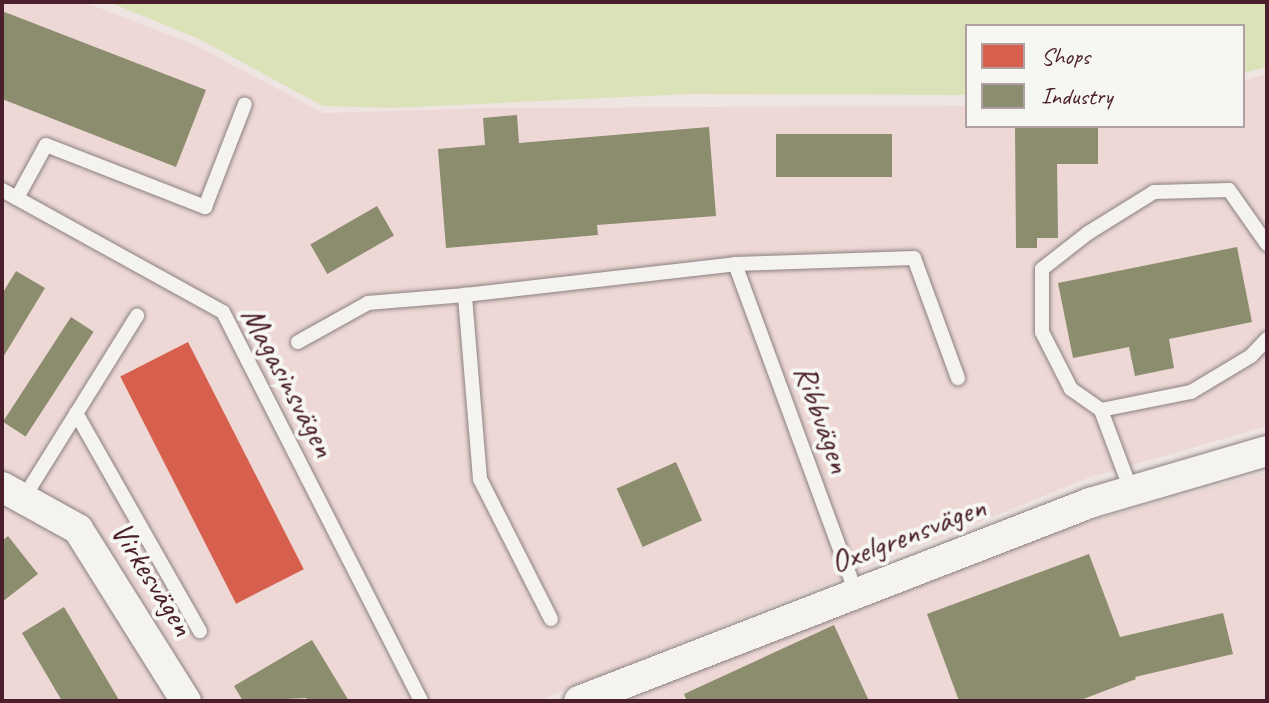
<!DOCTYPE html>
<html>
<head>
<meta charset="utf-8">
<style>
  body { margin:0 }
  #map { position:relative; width:1269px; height:703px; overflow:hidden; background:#eee5e2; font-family:Caveat,sans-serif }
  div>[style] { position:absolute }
  .built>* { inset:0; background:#edd8d5 }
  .green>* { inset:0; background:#dce2b7 }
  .shops>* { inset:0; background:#d6604d; transform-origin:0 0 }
  .industry>* { inset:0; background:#8c8c6e; transform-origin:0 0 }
  .roads { filter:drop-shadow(0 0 2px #8c8081) drop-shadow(0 0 2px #8c8081) }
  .service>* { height:14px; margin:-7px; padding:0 7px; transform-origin:7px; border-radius:7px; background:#f4f3f0 }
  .minor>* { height:30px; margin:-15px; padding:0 15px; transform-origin:15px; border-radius:15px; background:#f4f3f0 }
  span { translate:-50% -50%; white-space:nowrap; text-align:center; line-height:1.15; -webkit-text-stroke:8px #f6f6f2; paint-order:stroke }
  .street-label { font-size:32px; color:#4a1f2b }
  .frame { position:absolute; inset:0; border:4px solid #4a1f2b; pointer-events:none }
  .legend { position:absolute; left:965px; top:24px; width:280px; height:104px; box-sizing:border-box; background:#f6f6f2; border:2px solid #b1a0a2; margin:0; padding:10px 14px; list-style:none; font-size:24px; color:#4a1f2b }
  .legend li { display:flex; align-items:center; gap:16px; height:40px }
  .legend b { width:40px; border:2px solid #b1a0a2 }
</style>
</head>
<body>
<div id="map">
  <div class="built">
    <i style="clip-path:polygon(2px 2px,84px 2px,195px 45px,323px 113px,493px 108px,967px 106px,967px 126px,1243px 126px,1243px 81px,1267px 74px,1267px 426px,1088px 478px,537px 701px,2px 701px)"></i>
    <i style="clip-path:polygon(1267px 472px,1267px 701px,626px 701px,766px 640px,1005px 545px)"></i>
  </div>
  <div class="green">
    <i style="clip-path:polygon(109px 2px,1267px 2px,1267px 67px,1243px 73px,1243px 26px,967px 26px,967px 95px,689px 94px,393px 108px,323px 106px,199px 39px)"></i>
  </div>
  <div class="shops">
    <i style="left:188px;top:342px;width:255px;height:76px;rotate:63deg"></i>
  </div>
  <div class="industry">
    <i style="clip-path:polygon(2px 11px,206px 90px,176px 167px,2px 99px)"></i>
    <i style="clip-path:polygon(517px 115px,519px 143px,709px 127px,716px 216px,597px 225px,598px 235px,446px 248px,438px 149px,485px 145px,483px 118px)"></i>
    <i style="clip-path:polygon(1015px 126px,1098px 126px,1098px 164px,1057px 164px,1058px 238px,1037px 238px,1037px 248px,1016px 248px)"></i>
    <i style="left:776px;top:134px;width:116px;height:43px"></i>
    <i style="left:377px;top:206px;width:34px;height:77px;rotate:60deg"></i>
    <i style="clip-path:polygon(1237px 247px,1252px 322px,1169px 339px,1174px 368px,1135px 376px,1129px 347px,1073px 358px,1058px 283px)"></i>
    <i style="clip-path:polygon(16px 271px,45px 288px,2px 359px,2px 294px)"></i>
    <i style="left:71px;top:317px;width:27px;height:125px;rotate:33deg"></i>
    <i style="left:676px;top:462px;width:64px;height:65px;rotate:66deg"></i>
    <i style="clip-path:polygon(8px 536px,38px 574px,2px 602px,2px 541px)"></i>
    <i style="clip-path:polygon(1089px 554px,1120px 637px,1223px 613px,1233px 654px,1135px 677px,1136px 679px,1078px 701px,959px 701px,927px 614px)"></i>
    <i style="clip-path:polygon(64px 607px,119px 700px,62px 701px,22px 633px)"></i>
    <i style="clip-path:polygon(834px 625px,869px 701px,687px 701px,684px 694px)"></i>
    <i style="clip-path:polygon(312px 640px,349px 701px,308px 701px,306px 698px,243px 701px,234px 686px)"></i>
  </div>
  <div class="roads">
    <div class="service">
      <i style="left:2px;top:190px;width:252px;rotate:28.9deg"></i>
      <i style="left:223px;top:312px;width:436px;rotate:63deg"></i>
      <i style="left:17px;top:198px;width:60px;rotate:-61.3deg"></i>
      <i style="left:46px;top:145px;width:171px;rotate:21.3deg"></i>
      <i style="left:205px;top:207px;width:110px;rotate:-68.8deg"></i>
      <i style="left:735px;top:264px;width:351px;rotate:69.8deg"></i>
      <i style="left:298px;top:342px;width:80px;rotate:-29.1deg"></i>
      <i style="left:368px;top:303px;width:97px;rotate:-4.7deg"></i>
      <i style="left:1101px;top:410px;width:92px;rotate:-11.3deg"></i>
      <i style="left:1191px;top:392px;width:70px;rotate:-31deg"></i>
      <i style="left:1251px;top:356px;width:23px;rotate:-47deg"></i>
      <i style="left:76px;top:413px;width:251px;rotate:60.4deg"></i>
      <i style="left:1131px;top:490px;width:85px;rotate:-110.6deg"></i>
      <i style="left:1101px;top:410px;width:37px;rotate:-145deg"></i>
      <i style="left:1071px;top:389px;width:64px;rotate:-117deg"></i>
      <i style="left:1042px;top:332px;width:63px;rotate:-90deg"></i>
      <i style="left:1042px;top:269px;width:58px;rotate:-38deg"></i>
      <i style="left:1088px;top:233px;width:78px;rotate:-31.8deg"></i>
      <i style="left:1154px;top:192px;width:75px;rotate:-1.5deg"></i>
      <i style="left:1229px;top:190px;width:66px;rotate:54.9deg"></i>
      <i style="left:23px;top:499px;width:216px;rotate:-58.1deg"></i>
      <i style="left:551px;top:619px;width:157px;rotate:-116.9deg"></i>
      <i style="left:480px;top:479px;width:185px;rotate:-94.7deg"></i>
      <i style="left:465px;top:295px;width:272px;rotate:-6.5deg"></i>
      <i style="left:735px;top:264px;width:179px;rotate:-1.9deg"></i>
      <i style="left:914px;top:258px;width:128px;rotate:69.9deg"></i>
    </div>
    <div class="minor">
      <i style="left:2px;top:487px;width:87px;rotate:28.9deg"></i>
      <i style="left:78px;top:529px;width:203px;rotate:57.9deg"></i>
      <i style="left:579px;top:701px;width:548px;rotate:-21.18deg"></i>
      <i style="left:1090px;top:503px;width:184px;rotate:-16.4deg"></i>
    </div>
  </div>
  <div class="street-label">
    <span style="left:288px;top:382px;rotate:62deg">Magasinsvägen</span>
    <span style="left:822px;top:419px;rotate:70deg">Ribbvägen</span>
    <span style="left:908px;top:535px;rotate:-21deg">Oxelgrensvägen</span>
    <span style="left:152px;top:579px;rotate:58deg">Virkesvägen</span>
  </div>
  <div class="frame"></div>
  <ul class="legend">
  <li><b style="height:22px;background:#d6604d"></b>Shops</li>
  <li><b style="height:22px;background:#8c8c6e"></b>Industry</li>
  </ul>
</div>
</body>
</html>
